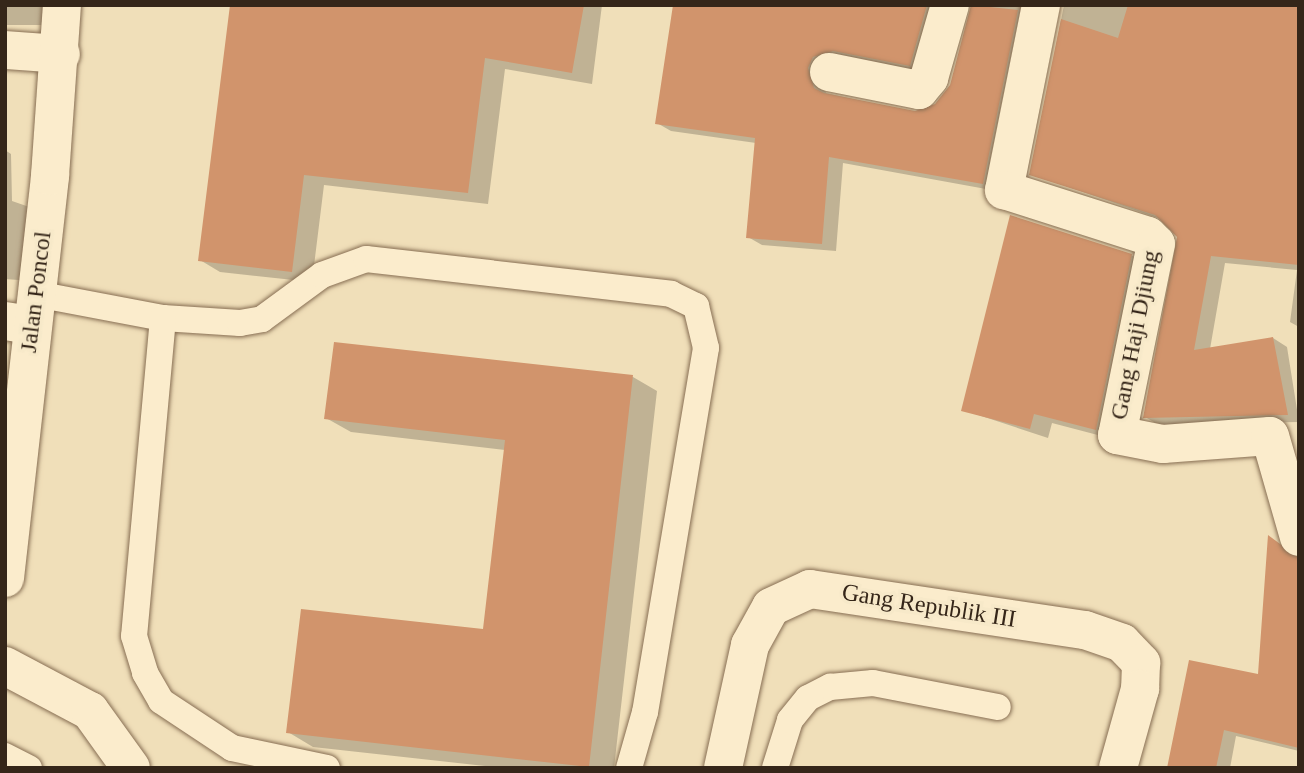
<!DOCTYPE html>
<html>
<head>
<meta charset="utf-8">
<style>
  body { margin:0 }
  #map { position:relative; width:1304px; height:773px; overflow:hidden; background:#f0dfb9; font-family:Georgia,serif }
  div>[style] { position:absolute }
  .shadow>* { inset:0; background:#0003; transform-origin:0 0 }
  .building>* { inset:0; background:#d1946c }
  .roads { filter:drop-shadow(0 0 2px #876e53) drop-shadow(0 0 2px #876e53) }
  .service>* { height:26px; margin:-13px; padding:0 13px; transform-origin:13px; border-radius:13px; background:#fbeccc }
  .minor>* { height:38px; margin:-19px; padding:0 19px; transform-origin:19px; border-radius:19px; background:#fbeccc }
  .tertiary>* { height:38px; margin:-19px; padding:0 19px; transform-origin:19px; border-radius:19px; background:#fbeccc }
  span { translate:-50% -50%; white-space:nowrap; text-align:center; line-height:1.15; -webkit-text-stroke:7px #f7e9c9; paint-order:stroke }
  .street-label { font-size:24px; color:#352619 }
  .frame { position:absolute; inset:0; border:7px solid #352619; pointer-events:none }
</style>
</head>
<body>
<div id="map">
  <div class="shadow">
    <i style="left:5px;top:5px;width:48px;height:20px"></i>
    <i style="clip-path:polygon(231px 5px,602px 5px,592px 84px,505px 69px,488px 204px,324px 185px,312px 282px,220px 272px,200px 260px)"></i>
    <i style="clip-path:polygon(678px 5px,944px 5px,924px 73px,821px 75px,826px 93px,915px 113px,936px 106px,952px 85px,972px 5px,1036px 5px,997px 191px,843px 163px,836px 251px,762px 245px,748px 237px,756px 143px,671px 131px,657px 123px)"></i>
    <i style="clip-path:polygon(1064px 5px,1299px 5px,1299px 327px,1290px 322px,1297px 270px,1225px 263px,1210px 349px,1273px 338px,1287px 347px,1299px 422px,1159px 425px,1145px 417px,1179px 238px,1161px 219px,1031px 174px)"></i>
    <i style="clip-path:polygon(5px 150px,11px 154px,12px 201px,38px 210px,32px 281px,5px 279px)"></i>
    <i style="clip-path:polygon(1131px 255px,1149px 266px,1113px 439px,1052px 423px,1048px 438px,963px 410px)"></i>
    <i style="clip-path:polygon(335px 344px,633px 377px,657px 391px,614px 768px,503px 768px,313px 747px,288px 732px,484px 631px,505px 450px,351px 432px,326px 418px)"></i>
    <i style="clip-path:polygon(1299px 601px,1299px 751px,1236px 736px,1230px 768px,1169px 768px,1259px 676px)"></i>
  </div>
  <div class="building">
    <i style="clip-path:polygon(230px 5px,584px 5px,572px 73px,485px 58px,468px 193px,304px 175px,292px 272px,198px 261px)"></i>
    <i style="clip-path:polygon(673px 5px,927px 5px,910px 66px,833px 51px,813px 57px,808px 68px,814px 88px,824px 93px,915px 111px,935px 104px,950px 85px,971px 5px,1018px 10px,983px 184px,829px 157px,822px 244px,746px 238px,755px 138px,655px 124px)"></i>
    <i style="clip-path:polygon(1128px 5px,1299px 5px,1299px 265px,1211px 256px,1194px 350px,1273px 337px,1288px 415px,1143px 418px,1177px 237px,1155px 215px,1029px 175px,1061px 19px,1118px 38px)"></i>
    <i style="clip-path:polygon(1010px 215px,1132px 254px,1096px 430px,1034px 414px,1030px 429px,961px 411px)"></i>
    <i style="clip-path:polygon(334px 342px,633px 375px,589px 767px,286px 733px,301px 609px,483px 629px,505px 440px,324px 419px)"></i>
    <i style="clip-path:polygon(1268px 535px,1299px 558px,1299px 748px,1224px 730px,1216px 768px,1167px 768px,1189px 660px,1258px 674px)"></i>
  </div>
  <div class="roads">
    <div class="service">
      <i style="left:36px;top:294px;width:129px;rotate:10.7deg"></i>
      <i style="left:163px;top:318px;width:77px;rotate:3.7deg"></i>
      <i style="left:240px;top:323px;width:22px;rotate:-10deg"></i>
      <i style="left:262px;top:319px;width:74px;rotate:-36.3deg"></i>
      <i style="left:322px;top:275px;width:47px;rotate:-20deg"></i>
      <i style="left:366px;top:259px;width:307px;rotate:6.5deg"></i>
      <i style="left:671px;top:294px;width:28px;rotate:26deg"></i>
      <i style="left:696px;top:306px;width:43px;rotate:76.6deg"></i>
      <i style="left:706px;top:348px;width:369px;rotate:99.5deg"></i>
      <i style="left:645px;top:712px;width:58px;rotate:105.9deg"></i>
      <i style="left:163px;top:318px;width:319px;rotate:95.2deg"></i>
      <i style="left:134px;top:636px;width:39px;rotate:73deg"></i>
      <i style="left:145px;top:673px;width:32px;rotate:60deg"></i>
      <i style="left:161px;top:701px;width:85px;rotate:33.5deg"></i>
      <i style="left:232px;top:748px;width:97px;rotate:11.9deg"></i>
      <i style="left:5px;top:756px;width:27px;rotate:27deg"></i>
      <i style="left:775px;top:768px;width:50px;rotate:-72.6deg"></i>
      <i style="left:790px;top:720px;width:28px;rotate:-51deg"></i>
      <i style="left:808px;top:698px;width:25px;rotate:-27deg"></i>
      <i style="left:830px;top:687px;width:43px;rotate:-5.3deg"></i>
      <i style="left:873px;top:683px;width:127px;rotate:10.9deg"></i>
    </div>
    <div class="minor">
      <i style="left:1041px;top:5px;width:189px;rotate:101.3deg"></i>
      <i style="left:1004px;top:190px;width:151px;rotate:17.7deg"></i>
      <i style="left:1148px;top:236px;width:11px;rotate:45deg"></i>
      <i style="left:1156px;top:244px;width:195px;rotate:101.5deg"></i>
      <i style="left:1117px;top:435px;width:47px;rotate:11.1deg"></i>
      <i style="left:1163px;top:444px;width:107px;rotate:-4.3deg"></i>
      <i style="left:1270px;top:436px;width:105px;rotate:74deg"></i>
      <i style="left:5px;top:50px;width:56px;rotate:4.1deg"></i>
      <i style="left:829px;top:72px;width:92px;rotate:11.3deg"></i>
      <i style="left:919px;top:90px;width:16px;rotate:-50deg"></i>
      <i style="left:929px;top:78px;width:76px;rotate:-74deg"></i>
      <i style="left:5px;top:321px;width:26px;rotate:9deg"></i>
      <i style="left:5px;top:666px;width:96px;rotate:27.9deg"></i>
      <i style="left:90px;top:711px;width:70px;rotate:54.3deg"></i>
      <i style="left:723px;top:768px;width:126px;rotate:-77.6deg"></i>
      <i style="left:750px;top:645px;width:43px;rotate:-61.1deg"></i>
      <i style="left:771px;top:607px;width:43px;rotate:-24.8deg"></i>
      <i style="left:810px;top:589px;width:278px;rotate:8.5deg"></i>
      <i style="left:1085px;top:630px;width:39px;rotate:19deg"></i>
      <i style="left:1122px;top:643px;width:28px;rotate:46deg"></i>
      <i style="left:1141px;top:663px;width:26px;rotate:92deg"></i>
      <i style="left:1140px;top:689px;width:82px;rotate:105.6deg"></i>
    </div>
    <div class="tertiary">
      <i style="left:5px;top:578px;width:405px;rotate:-83.6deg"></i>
      <i style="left:50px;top:176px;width:171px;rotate:-86deg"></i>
    </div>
  </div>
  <div class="street-label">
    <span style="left:36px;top:292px;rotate:-83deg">Jalan Poncol</span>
    <span style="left:1135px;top:335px;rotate:-79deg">Gang Haji Djiung</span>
    <span style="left:929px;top:606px;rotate:9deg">Gang Republik III</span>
  </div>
  <div class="frame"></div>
</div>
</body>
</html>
